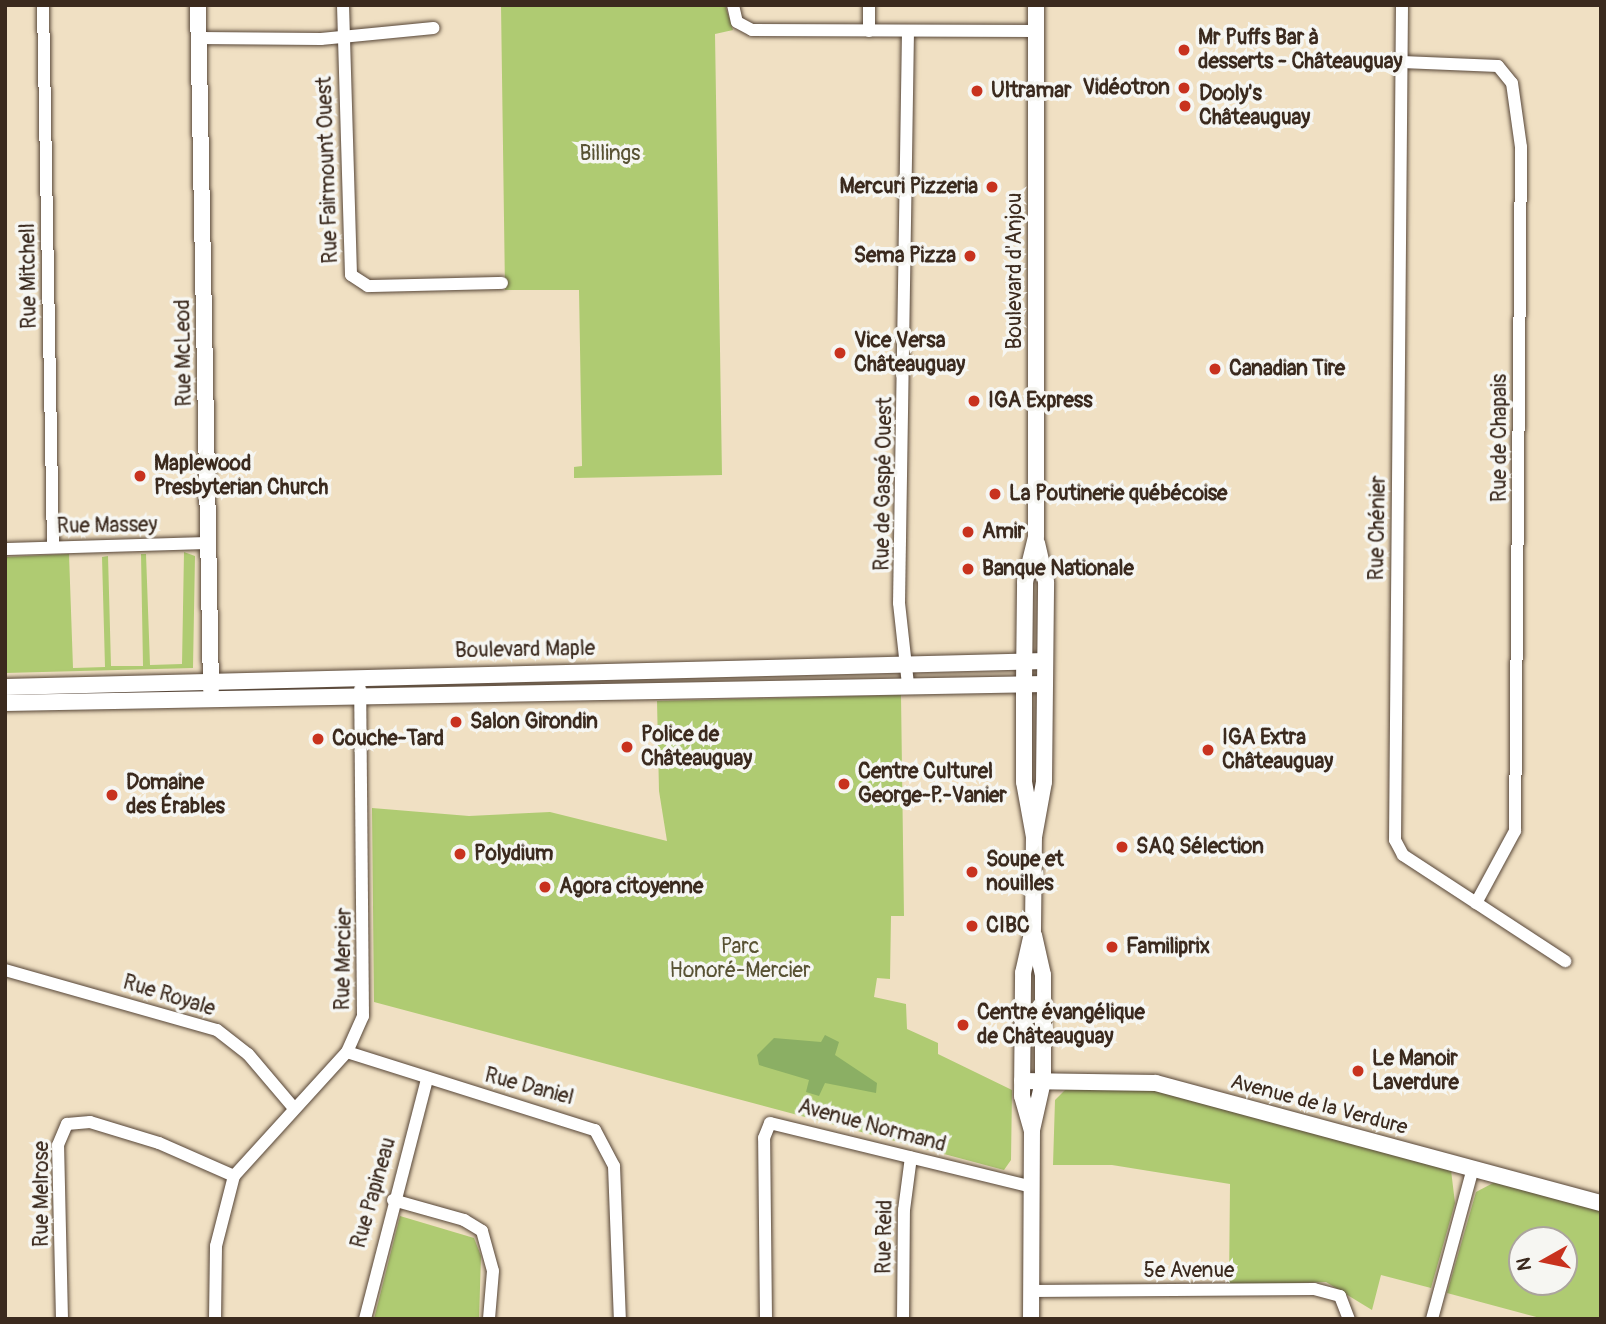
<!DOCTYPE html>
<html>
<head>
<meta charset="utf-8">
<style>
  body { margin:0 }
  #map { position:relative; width:1606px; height:1324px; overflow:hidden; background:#f0e0c3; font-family:Pangolin,sans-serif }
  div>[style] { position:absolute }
  .green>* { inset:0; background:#afcb72 }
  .forest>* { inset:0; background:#8baf64 }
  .roads { filter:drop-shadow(0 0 2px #564537) drop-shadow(0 0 2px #564537) }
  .minor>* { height:12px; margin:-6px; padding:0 6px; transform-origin:6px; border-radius:6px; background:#fff }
  .tertiary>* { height:16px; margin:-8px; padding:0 8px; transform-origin:8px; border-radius:8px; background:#fff }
  .dots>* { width:19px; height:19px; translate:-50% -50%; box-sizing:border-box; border:4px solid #f6f6f2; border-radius:50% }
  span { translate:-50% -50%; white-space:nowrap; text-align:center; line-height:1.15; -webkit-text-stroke:7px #f6f6f2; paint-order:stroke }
  .poi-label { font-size:21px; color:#3b2a1e; font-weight:700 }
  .left { translate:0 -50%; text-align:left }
  .right { translate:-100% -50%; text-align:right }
  .park-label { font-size:21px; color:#585233 }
  .street-label { font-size:21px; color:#3b2a1e }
  .frame { position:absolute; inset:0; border:7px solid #3b2a1e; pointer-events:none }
  .north { position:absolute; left:1508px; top:1226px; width:70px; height:70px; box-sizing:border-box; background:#f6f6f2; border:2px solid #aba49d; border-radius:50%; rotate:261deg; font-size:19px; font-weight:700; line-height:28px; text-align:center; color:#3b2a1e }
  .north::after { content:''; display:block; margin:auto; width:24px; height:32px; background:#c8321e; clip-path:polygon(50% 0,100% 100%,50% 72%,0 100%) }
</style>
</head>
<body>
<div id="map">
  <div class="green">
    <i style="clip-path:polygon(501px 5px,725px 5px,733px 30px,715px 34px,722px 475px,574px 478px,574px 467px,582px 466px,579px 290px,505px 290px)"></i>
    <i style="clip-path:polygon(184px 552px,195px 556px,193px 668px,5px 673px,5px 557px,69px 554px,73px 668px,105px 667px,102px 557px,108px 556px,111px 666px,143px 666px,141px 554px,146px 554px,150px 665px,182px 664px)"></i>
    <i style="clip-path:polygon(901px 695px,904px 916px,891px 916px,890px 979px,877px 978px,874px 997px,906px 1004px,907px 1029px,938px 1043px,938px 1054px,1012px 1090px,1011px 1160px,1004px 1170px,374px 1002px,372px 808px,469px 816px,550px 812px,667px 841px,659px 791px,657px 701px)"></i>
    <i style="clip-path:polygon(1066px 1089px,1152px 1089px,1451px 1170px,1455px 1203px,1431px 1288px,1381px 1275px,1372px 1310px,1326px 1282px,1229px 1285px,1230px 1184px,1112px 1165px,1053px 1165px,1055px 1100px)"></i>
    <i style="clip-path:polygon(evenodd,1495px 1182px,1601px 1211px,1601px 1319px,1544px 1319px,1447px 1293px,1476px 1192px,1495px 1182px,1522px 1240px,1564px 1240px,1564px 1282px,1522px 1282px,1522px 1240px)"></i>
    <i style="clip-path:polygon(400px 1216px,474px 1238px,481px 1256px,479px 1319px,374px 1319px)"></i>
  </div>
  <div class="forest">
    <i style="clip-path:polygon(825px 1035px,839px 1042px,835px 1055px,877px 1083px,876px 1093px,825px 1083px,819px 1096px,806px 1092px,809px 1080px,759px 1065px,757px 1055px,774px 1038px,821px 1042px)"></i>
  </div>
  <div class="roads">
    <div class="minor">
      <i style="left:43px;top:5px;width:541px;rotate:88.94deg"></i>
      <i style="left:343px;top:5px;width:270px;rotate:88.3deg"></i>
      <i style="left:351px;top:275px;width:20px;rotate:33deg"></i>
      <i style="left:368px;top:286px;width:134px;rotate:-1.3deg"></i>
      <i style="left:733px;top:5px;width:17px;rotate:77deg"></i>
      <i style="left:737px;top:22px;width:17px;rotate:28deg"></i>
      <i style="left:752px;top:30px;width:285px;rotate:0.2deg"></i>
      <i style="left:1402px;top:5px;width:835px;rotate:90.48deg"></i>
      <i style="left:1395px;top:840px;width:17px;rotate:62deg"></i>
      <i style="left:1403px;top:855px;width:194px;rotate:33.2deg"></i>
      <i style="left:869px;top:31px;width:26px;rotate:-90deg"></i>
      <i style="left:908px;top:31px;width:572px;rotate:90.9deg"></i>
      <i style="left:899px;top:603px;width:82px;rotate:83.7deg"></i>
      <i style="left:198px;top:38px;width:123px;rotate:0.5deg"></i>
      <i style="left:321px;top:39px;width:113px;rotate:-5.6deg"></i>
      <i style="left:1402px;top:62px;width:96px;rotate:2.4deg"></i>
      <i style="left:1498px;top:66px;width:22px;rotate:51deg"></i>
      <i style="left:1512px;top:83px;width:65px;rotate:82deg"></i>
      <i style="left:1521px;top:147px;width:684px;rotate:90.5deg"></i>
      <i style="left:1515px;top:831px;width:82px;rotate:118.4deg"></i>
      <i style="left:5px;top:549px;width:204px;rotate:-1.7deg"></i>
      <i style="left:5px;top:970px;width:220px;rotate:15.8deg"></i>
      <i style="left:217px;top:1030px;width:39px;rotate:38deg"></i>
      <i style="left:248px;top:1054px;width:70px;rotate:49.7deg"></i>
      <i style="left:347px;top:1052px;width:260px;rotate:17.5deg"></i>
      <i style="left:595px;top:1130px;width:41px;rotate:62.2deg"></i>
      <i style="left:614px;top:1166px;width:153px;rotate:87.8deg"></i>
      <i style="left:393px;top:1200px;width:74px;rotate:15.7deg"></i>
      <i style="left:464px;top:1220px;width:21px;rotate:31deg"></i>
      <i style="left:482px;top:1231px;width:41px;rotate:74.6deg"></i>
      <i style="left:493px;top:1271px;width:48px;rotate:94.8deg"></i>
      <i style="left:1031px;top:1291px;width:283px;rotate:-0.4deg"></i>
      <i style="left:1314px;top:1289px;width:27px;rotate:15deg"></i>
      <i style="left:1340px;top:1296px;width:25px;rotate:69deg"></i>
      <i style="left:62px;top:1319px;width:174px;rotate:-91.3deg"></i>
      <i style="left:58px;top:1145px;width:23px;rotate:-67deg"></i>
      <i style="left:67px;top:1124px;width:23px;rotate:-5deg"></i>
      <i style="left:90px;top:1122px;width:72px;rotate:16.9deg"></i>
      <i style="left:159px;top:1143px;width:82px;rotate:23.7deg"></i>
      <i style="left:215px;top:1319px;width:73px;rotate:-89.2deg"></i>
      <i style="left:216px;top:1246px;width:72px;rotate:-75.6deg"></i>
      <i style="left:234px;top:1176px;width:168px;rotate:-47.7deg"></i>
      <i style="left:347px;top:1052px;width:39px;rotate:-66deg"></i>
      <i style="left:363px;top:1016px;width:327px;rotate:-90.5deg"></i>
      <i style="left:365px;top:1319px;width:247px;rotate:-75.5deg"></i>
      <i style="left:766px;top:1319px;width:181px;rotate:-90.6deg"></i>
      <i style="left:764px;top:1138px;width:16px;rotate:-68deg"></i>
      <i style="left:770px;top:1123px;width:270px;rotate:13.7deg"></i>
      <i style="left:903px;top:1319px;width:109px;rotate:-89.5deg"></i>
      <i style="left:904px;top:1210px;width:53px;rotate:-82.5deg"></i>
      <i style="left:1432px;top:1319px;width:156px;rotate:-74.8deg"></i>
    </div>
    <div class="tertiary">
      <i style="left:198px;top:5px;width:684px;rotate:88.91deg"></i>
      <i style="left:5px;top:687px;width:1040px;rotate:-1.43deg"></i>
      <i style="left:5px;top:703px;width:1040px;rotate:-1.05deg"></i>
      <i style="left:1034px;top:837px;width:56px;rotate:-100.3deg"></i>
      <i style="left:1024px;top:782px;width:98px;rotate:-90deg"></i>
      <i style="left:1024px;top:684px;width:102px;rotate:-89.4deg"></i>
      <i style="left:1025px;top:582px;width:46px;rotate:-76.3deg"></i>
      <i style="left:1036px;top:537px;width:532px;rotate:-90deg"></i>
      <i style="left:1022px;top:1081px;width:134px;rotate:0.9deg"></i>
      <i style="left:1156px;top:1083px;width:461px;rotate:15.1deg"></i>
      <i style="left:1032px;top:1130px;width:50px;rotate:-77.3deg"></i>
      <i style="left:1043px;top:1081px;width:106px;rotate:-90deg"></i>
      <i style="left:1043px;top:975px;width:41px;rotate:-102.7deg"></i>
      <i style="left:1031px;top:1319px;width:188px;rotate:-89.7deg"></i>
      <i style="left:1032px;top:1131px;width:36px;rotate:-106deg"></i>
      <i style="left:1022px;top:1096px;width:123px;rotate:-89.5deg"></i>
      <i style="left:1023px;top:973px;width:45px;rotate:-77.2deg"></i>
      <i style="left:1033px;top:929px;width:92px;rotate:-89.4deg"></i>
      <i style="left:1034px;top:837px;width:56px;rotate:-79.7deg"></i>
      <i style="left:1044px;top:782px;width:200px;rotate:-89.4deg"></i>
      <i style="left:1046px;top:582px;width:40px;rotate:-103deg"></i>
    </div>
  </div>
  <div class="dots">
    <i style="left:1184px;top:50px;background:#c8321e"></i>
    <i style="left:1184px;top:88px;background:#c8321e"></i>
    <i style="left:977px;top:91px;background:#c8321e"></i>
    <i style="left:1185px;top:106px;background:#c8321e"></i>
    <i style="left:992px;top:187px;background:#c8321e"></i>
    <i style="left:970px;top:256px;background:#c8321e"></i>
    <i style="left:840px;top:353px;background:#c8321e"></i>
    <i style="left:1215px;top:369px;background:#c8321e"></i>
    <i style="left:974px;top:401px;background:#c8321e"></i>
    <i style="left:140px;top:476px;background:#c8321e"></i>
    <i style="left:995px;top:494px;background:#c8321e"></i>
    <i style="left:968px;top:532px;background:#c8321e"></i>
    <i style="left:968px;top:569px;background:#c8321e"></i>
    <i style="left:456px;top:722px;background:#c8321e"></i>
    <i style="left:318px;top:739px;background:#c8321e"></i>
    <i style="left:627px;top:747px;background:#c8321e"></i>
    <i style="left:1208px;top:750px;background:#c8321e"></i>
    <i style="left:844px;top:784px;background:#c8321e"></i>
    <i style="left:112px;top:795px;background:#c8321e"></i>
    <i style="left:1122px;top:847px;background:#c8321e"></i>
    <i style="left:460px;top:854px;background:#c8321e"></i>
    <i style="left:972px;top:872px;background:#c8321e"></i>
    <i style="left:545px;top:887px;background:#c8321e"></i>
    <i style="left:972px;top:926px;background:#c8321e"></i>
    <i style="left:1112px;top:947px;background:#c8321e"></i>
    <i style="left:963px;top:1025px;background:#c8321e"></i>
    <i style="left:1358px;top:1071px;background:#c8321e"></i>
  </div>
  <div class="poi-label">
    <span class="left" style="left:1198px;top:50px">Mr Puffs Bar à<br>desserts - Châteauguay</span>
    <span class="right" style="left:1170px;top:88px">Vidéotron</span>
    <span class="left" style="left:991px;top:91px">Ultramar</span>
    <span class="left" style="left:1199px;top:106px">Dooly's<br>Châteauguay</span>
    <span class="right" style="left:978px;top:187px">Mercuri Pizzeria</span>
    <span class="right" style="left:956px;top:256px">Sema Pizza</span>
    <span class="left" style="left:854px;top:353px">Vice Versa<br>Châteauguay</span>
    <span class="left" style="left:1229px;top:369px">Canadian Tire</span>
    <span class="left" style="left:988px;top:401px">IGA Express</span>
    <span class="left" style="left:154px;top:476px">Maplewood<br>Presbyterian Church</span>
    <span class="left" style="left:1009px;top:494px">La Poutinerie québécoise</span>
    <span class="left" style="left:982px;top:532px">Amir</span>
    <span class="left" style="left:982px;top:569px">Banque Nationale</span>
    <span class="left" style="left:470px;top:722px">Salon Girondin</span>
    <span class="left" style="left:641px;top:747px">Police de<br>Châteauguay</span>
    <span class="left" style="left:1222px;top:750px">IGA Extra<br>Châteauguay</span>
    <span class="left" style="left:332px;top:739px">Couche-Tard</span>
    <span class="left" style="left:858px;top:784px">Centre Culturel<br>George-P.-Vanier</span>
    <span class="left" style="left:126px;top:795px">Domaine<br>des Érables</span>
    <span class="left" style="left:1136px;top:847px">SAQ Sélection</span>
    <span class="left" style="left:474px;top:854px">Polydium</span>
    <span class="left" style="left:986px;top:872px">Soupe et<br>nouilles</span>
    <span class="left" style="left:559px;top:887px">Agora citoyenne</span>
    <span class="left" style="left:986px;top:926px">CIBC</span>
    <span class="left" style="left:1126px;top:947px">Familiprix</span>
    <span class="left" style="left:977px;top:1025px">Centre évangélique<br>de Châteauguay</span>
    <span class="left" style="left:1372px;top:1071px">Le Manoir<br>Laverdure</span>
  </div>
  <div class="park-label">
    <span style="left:610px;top:154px">Billings</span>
    <span style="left:740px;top:959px">Parc<br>Honoré-Mercier</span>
  </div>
  <div class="street-label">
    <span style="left:328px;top:170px;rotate:-92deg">Rue Fairmount Ouest</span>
    <span style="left:1015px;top:271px;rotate:-90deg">Boulevard d'Anjou</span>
    <span style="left:29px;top:276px;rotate:-91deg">Rue Mitchell</span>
    <span style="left:184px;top:353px;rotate:-91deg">Rue McLeod</span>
    <span style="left:1500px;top:438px;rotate:-90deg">Rue de Chapais</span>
    <span style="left:884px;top:484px;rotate:-89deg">Rue de Gaspé Ouest</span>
    <span style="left:107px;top:526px;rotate:-1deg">Rue Massey</span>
    <span style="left:1378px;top:528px;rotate:-89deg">Rue Chénier</span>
    <span style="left:525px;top:650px;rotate:-1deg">Boulevard Maple</span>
    <span style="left:344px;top:959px;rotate:-89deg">Rue Mercier</span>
    <span style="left:169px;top:996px;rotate:17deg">Rue Royale</span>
    <span style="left:529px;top:1087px;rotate:15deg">Rue Daniel</span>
    <span style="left:1319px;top:1105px;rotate:15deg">Avenue de la Verdure</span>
    <span style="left:872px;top:1126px;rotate:15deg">Avenue Normand</span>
    <span style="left:374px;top:1193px;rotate:-74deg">Rue Papineau</span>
    <span style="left:42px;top:1194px;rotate:-90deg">Rue Melrose</span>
    <span style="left:885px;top:1237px;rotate:-89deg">Rue Reid</span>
    <span style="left:1189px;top:1271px">5e Avenue</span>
  </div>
  <div class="frame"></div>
  <div class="north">N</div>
</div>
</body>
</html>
